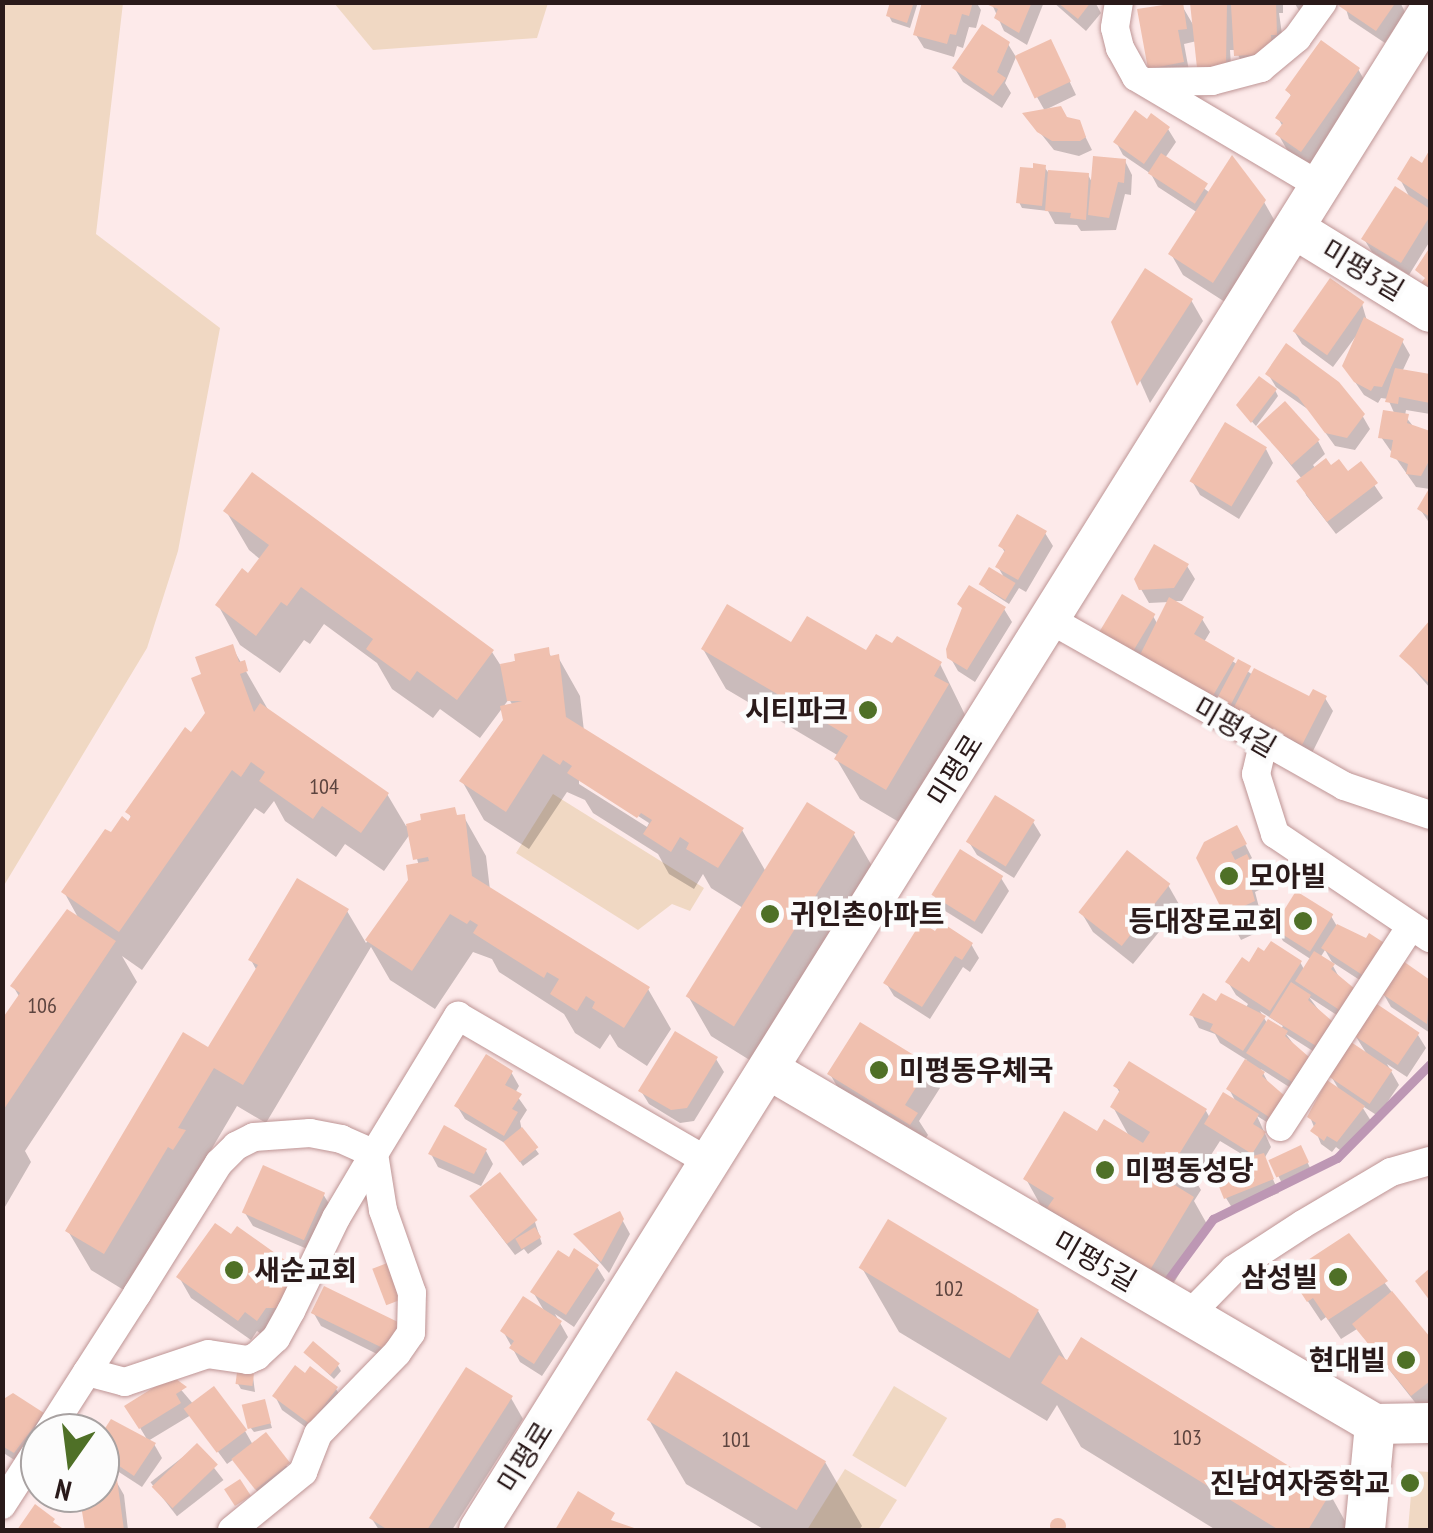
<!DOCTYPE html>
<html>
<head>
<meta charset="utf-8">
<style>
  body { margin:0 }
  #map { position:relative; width:1433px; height:1533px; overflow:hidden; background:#fdeaea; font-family:"PT Sans Narrow","Noto Sans KR",sans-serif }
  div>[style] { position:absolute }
  .green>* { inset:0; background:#f0d8c3; transform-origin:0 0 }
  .shadow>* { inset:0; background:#0003; transform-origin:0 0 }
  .stream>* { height:9px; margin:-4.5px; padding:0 4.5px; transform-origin:4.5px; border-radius:4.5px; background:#bd97b4 }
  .building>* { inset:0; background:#f0c0af; transform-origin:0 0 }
  .round { border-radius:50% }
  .roads { filter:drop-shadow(0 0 2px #be9595) drop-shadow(0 0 2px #be9595) }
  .street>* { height:28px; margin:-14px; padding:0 14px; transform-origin:14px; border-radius:14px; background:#fff }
  .secondary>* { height:40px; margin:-20px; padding:0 20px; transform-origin:20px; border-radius:20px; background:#fff }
  .dots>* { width:28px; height:28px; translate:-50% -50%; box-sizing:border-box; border:5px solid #fcfcfc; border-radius:50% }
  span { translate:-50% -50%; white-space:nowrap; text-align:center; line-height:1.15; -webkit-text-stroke:9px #fcfcfc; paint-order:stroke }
  .number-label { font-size:22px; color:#5c443f }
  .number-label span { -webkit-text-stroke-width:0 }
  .street-label { font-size:28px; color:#2a1a1a }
  .poi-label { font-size:28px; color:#2a1a1a; font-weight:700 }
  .right { translate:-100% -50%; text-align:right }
  .left { translate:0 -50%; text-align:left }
  .frame { position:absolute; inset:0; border:5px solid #2a1a1a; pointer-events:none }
  .north { position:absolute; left:20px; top:1413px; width:100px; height:100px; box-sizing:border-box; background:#fcfcfc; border:2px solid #a8a2a2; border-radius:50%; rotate:194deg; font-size:28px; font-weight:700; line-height:40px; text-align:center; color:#2a1a1a }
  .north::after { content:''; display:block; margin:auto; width:35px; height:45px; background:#4f7027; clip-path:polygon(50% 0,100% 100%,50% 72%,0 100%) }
</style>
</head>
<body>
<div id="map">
  <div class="green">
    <i style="clip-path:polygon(3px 2px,123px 3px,96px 234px,220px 328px,178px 551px,147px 648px,3px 887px)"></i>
    <i style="clip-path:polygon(334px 3px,548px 3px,537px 38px,373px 50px)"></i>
    <i style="clip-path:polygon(553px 794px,704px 888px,690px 911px,672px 904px,638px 930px,516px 853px)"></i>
    <i style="left:894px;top:1386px;width:62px;height:81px;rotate:31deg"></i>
    <i style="clip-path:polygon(845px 1469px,897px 1500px,878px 1530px,807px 1530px)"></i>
    <i style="clip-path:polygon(1413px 1471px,1430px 1472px,1430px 1530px,1408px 1530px)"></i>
  </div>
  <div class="shadow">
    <i style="clip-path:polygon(893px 2px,918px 2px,910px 28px,892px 22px,889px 16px)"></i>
    <i style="clip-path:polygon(925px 2px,976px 2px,981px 10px,976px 28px,969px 27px,963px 48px,957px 46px,954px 57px,924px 48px,916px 35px)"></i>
    <i style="clip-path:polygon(991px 2px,1044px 2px,1027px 45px,1004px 31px)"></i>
    <i style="clip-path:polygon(1053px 2px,1095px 2px,1101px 13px,1086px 31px)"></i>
    <i style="clip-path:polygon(1192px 2px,1283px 2px,1283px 13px,1279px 13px,1284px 48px,1244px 68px,1236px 50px,1230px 50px,1232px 80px,1197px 41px,1184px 44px,1190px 76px,1158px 81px,1151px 68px,1181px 4px,1195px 28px)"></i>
    <i style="clip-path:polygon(1294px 2px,1324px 2px,1301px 14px)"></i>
    <i style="clip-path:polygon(1344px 2px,1400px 2px,1405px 12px,1385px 43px,1349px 19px)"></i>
    <i style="clip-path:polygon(1008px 44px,1016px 57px,1005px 83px,1011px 93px,1002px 108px,963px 82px,955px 69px)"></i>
    <i style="clip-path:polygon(1057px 55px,1076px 95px,1047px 109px,1078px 122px,1092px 150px,1079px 156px,1054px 150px,1026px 115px,1045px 111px,1037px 97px)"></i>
    <i style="clip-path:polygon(1358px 69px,1370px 90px,1313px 171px,1290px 155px,1278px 134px,1283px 127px,1278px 118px,1292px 98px,1288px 90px)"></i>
    <i style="clip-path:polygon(1148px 122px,1168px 129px,1176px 142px,1165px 158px,1210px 193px,1264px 202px,1276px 223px,1225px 302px,1183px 275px,1171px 254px,1198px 213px,1158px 187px,1151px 174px,1123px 155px,1116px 142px)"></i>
    <i style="clip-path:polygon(1429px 156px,1430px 241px,1409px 275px,1372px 252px,1364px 239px,1411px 200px,1400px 179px,1423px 167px)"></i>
    <i style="clip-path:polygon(1125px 161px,1132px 175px,1131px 195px,1125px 194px,1116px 230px,1081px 231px,1077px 225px,1055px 224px,1048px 211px,1022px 208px,1019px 202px,1045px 168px,1048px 172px,1088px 175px,1093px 184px)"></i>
    <i style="clip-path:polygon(1191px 300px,1203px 321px,1150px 403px,1114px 322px)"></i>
    <i style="clip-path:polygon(1362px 304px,1367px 321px,1402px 341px,1410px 355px,1402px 372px,1430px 377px,1430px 414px,1406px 410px,1405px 416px,1413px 426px,1430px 433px,1430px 489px,1416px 487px,1381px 437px,1395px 415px,1388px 399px,1381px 398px,1378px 403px,1364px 395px,1344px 366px,1356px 336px,1333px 367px,1302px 344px,1294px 331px)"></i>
    <i style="clip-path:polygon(1268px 374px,1362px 415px,1370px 429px,1355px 450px,1335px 446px,1309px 410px,1276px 387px)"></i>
    <i style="clip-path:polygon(1275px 390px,1278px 396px,1256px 426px,1243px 412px)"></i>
    <i style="clip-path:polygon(1260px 427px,1318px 441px,1325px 454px,1313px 465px,1316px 469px,1347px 475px,1360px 464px,1383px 498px,1336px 534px,1306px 495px,1302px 479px)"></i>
    <i style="clip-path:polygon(1266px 449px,1273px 463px,1239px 519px,1200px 495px,1192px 481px)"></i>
    <i style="clip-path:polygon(1430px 492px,1430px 524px,1420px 509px)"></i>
    <i style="clip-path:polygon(evenodd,226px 511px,492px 652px,501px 666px,547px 650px,552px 658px,558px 657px,580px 696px,584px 731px,742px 830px,766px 872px,853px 833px,876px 873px,756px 1064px,711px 1036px,688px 996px,743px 908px,711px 888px,703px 874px,694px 889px,669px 874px,658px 854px,593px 813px,585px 800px,567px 792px,529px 849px,484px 820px,462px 781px,513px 706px,509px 699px,480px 738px,440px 709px,433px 718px,392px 689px,377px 663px,324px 624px,310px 644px,304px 640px,280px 673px,240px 645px,218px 605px,261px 560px,249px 550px,226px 511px,579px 778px,649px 823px,647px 827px,579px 784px,579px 778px)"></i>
    <i style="clip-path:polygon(1045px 533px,1053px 546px,1026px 592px,1019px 588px,1009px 604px,986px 589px,982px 584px,1005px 579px,998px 567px,1006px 554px,1001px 546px)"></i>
    <i style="clip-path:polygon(1187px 566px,1195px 579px,1182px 601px,1172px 601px,1202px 619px,1210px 632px,1204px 642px,1253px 675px,1311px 700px,1325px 698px,1333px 711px,1310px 757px,1243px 723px,1234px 707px,1231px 711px,1108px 648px,1153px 616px,1158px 625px,1169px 602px,1149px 603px,1141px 589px)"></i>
    <i style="clip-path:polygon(960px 604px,1004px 609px,1012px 622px,975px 682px,958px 671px,950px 657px,964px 611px)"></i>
    <i style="clip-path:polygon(1430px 624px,1430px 688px,1402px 656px)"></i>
    <i style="clip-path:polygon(792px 645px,940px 664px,970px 725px,909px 828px,860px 799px,837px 760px,839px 756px,726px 689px,703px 649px)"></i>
    <i style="clip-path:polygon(232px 647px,270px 713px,387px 794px,406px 826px,464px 817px,486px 856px,490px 890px,648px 989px,671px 1029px,647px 1066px,618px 1047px,610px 1034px,600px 1049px,575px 1033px,564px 1014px,499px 972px,492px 959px,473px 952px,435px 1009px,390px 980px,371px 947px,266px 1123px,237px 1106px,127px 1292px,91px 1270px,68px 1231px,209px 1050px,257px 971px,251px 960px,347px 911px,366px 943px,419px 866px,410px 834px,384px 871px,345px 844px,336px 857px,285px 821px,274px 801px,264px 814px,255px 808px,142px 970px,122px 956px,137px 982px,25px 1151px,31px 1162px,2px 1212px,2px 1024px,20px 998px,13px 986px,80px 921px,64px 892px,112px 836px,129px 824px,132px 819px,128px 812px,207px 713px,205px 675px)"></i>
    <i style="clip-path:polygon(1033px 822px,1041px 835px,1014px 878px,977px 855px,969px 842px)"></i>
    <i style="clip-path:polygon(1244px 842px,1252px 858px,1248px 861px,1263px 888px,1255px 892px,1261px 915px,1248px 922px,1254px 934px,1241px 940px,1198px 858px)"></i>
    <i style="clip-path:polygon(1001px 878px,1009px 891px,982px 934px,942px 909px,934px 895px)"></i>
    <i style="clip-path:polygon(1168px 885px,1180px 906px,1133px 964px,1093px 932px,1081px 912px)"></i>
    <i style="clip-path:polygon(evenodd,1331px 916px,1338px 928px,1367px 941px,1375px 990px,1332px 962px,1325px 950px,1320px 958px,1333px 966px,1340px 979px,1349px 1023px,1309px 997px,1338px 1036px,1324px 1058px,1286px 1034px,1314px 1072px,1300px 1094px,1261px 1069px,1271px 1088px,1280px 1130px,1257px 1116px,1271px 1147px,1264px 1159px,1279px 1193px,1234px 1211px,1226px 1198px,1250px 1159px,1220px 1141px,1195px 1180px,1201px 1190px,1194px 1201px,1208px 1226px,1160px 1306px,1041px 1206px,1026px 1179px,1098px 1135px,1130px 1138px,1113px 1107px,1121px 1095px,1116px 1086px,1206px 1111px,1210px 1118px,1237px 1104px,1229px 1089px,1247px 1060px,1220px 1043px,1215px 1034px,1199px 1028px,1192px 1015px,1217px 1004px,1244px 1011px,1248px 1004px,1236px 995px,1228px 982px,1250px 965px,1300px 962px,1305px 971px,1312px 960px,1283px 941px,1276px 928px,1331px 916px,1260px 1011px,1283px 1026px,1280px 1030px,1267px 1023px,1260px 1011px)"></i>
    <i style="clip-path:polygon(936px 934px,971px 944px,979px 958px,970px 972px,963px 967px,930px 1019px,894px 996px,886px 983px)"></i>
    <i style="clip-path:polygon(1403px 964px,1430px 983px,1430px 1033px,1391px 1007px,1383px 993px)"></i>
    <i style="clip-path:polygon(1355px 1035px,1418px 1035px,1426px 1048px,1407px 1077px,1387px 1064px,1399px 1085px,1378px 1116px,1361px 1105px,1371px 1121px,1345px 1154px,1336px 1147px,1332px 1152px,1321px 1144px,1310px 1117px,1341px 1093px,1331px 1076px,1368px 1056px)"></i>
    <i style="clip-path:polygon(716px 1059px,724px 1072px,694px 1121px,680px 1123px,649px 1104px,641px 1091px)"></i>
    <i style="clip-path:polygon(928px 1067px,940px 1088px,919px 1121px,928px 1135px,922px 1144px,842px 1095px,830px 1074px)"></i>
    <i style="clip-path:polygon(511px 1072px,519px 1086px,515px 1093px,527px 1110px,520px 1121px,522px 1131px,539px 1154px,523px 1166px,508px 1145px,465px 1119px,457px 1106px)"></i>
    <i style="left:1300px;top:1148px;width:22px;height:32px;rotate:63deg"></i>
    <i style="clip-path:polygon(486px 1151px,493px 1164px,481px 1186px,438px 1167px,431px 1154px)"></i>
    <i style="clip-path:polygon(323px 1194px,331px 1207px,312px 1251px,253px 1226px,245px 1213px)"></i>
    <i style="clip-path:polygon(480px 1209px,535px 1222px,542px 1244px,528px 1254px,524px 1249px,515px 1255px)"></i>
    <i style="clip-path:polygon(619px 1214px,630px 1234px,609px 1273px,576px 1235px)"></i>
    <i style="clip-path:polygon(1348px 1236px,1430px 1341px,1430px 1410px,1425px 1415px,1357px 1329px,1341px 1339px,1326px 1317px,1321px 1321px,1303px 1294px)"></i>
    <i style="clip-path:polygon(570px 1260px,597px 1267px,605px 1280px,574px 1327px,555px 1314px,568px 1337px,542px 1376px,520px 1362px,503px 1331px,546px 1314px,533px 1292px)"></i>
    <i style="clip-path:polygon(287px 1265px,299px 1286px,269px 1340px,257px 1331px,251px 1340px,191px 1298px,179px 1277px)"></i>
    <i style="clip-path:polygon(862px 1268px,1038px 1311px,1068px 1364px,1330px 1494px,1350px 1530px,1216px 1530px,1081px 1447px,1057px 1405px,1047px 1421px,899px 1332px)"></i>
    <i style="clip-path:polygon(313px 1312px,397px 1325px,405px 1338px,393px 1362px,321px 1326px)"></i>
    <i style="clip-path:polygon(306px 1353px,338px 1366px,341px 1371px,334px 1379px)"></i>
    <i style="clip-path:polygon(306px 1376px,336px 1389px,344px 1402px,318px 1436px,282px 1410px,275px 1396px)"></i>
    <i style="clip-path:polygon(253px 1377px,255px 1392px,241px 1389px,238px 1384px)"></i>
    <i style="clip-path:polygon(172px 1379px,194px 1405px,245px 1431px,253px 1445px,266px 1436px,295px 1478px,264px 1501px,234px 1459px,227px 1464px,191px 1415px,148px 1441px,127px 1406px)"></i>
    <i style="clip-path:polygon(511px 1398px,523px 1419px,452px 1530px,379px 1530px,372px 1519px)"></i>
    <i style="clip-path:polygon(264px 1402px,272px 1428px,254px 1432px,250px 1427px)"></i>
    <i style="clip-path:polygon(2px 1405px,42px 1415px,50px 1428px,22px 1465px,2px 1452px)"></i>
    <i style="clip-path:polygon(649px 1420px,825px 1462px,862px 1526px,859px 1530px,765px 1530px,686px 1484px)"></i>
    <i style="clip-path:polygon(100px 1440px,154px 1444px,162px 1458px,142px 1487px,102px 1461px)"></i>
    <i style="left:197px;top:1446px;width:43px;height:59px;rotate:52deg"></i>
    <i style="clip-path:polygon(116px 1481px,124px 1495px,128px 1530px,87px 1530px,82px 1493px,100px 1493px,100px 1483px)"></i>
    <i style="clip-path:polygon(1057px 1522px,1066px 1530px,1067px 1530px,1052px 1530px)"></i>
  </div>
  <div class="stream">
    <i style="left:1165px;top:1284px;width:81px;rotate:-53.6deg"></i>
    <i style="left:1213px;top:1219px;width:138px;rotate:-26.2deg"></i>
    <i style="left:1337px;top:1158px;width:132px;rotate:-45.3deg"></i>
  </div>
  <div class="building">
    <i style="clip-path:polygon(890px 2px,914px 2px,907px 23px,886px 16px)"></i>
    <i style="clip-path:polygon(922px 2px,973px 2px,969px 16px,962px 14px,956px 35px,950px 34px,947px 44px,913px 35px)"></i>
    <i style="clip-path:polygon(981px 2px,1032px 2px,1019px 33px,994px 18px,998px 9px)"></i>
    <i style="clip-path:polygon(1057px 2px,1091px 2px,1078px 19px)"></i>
    <i style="clip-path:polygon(1183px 2px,1187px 29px,1178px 30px,1184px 62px,1148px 69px,1137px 9px)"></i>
    <i style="clip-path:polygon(1227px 2px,1226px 67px,1197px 68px,1190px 3px)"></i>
    <i style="clip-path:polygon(1276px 2px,1277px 35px,1271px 35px,1272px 54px,1234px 56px,1231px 5px)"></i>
    <i style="clip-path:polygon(1341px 2px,1396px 2px,1376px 31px,1339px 6px)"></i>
    <i style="clip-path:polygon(982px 24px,1010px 42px,997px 72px,1006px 78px,993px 96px,952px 68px)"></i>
    <i style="left:1051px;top:39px;width:47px;height:40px;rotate:65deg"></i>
    <i style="clip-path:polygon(1321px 40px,1360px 68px,1301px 152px,1275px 134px,1283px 123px,1275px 118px,1291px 95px,1285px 90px)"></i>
    <i style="clip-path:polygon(1061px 106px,1067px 117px,1080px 120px,1086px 137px,1080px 141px,1052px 141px,1037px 132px,1022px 113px)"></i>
    <i style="clip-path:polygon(1135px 110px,1147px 119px,1151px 113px,1170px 127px,1144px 164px,1113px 142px)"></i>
    <i style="clip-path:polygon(1430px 149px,1430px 201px,1397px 179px,1411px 156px,1422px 163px)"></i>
    <i style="left:1161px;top:153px;width:56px;height:24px;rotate:33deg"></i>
    <i style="clip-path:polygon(1232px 155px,1266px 200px,1213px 283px,1168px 254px)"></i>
    <i style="clip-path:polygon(1093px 156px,1126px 159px,1124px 183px,1118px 182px,1109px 218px,1088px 215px)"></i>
    <i style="clip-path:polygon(1033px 163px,1046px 165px,1042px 206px,1016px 203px,1020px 167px,1033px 168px)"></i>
    <i style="clip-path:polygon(1048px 170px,1089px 173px,1086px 220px,1070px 218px,1071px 213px,1045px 211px)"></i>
    <i style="clip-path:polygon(1395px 186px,1430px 209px,1430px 216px,1401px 263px,1361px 239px)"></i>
    <i style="clip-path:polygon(1430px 247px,1430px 285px,1429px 288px,1421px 283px,1425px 278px,1415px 270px)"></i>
    <i style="clip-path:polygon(1145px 268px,1193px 299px,1137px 386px,1111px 322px)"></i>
    <i style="left:1330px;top:278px;width:42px;height:65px;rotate:35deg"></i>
    <i style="clip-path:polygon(1364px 317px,1404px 339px,1382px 387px,1374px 386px,1371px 391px,1354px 382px,1342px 366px)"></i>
    <i style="clip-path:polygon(1286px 343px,1339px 382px,1365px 414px,1347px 438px,1325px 433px,1298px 397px,1265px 374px)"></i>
    <i style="clip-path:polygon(1395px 368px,1430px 374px,1430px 403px,1399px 397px,1398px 404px,1385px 402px)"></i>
    <i style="clip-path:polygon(1259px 376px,1277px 389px,1251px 423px,1236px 405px)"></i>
    <i style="left:1285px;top:401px;width:52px;height:38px;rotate:48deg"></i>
    <i style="clip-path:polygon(1383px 410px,1409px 414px,1407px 423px,1430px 431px,1430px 459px,1421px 476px,1406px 474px,1408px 464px,1390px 457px,1393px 440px,1378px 438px)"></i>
    <i style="left:1225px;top:422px;width:49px;height:69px;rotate:31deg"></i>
    <i style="clip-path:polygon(1326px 458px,1331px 465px,1339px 459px,1348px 471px,1361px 461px,1378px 483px,1327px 522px,1296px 481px)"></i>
    <i style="clip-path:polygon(252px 472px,494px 650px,457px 700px,417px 671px,410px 681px,366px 649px,373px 639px,301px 587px,287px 606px,281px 602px,256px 636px,215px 605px,242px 568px,248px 573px,269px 545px,223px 511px)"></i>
    <i style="clip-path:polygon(1430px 487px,1430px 517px,1417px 509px)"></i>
    <i style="clip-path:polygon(1017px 514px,1047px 531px,1018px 580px,995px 567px,1005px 550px,998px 546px)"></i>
    <i style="clip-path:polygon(1154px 544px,1189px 564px,1174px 588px,1139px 590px,1134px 579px)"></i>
    <i style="left:989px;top:567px;width:31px;height:20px;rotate:31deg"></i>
    <i style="clip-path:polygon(969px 585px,1006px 607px,967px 670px,947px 658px,946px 649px,962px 608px,957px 604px)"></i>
    <i style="left:1122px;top:594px;width:39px;height:48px;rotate:31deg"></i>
    <i style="clip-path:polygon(1169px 597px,1204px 617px,1194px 634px,1235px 658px,1211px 699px,1139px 657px)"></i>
    <i style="clip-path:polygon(727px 604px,791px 642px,807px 616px,866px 650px,876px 634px,892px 643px,897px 636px,942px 662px,934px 676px,949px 684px,886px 790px,834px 759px,848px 736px,701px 649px)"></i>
    <i style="clip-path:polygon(1430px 620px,1430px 684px,1399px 656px)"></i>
    <i style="clip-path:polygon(233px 644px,239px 662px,245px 660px,248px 671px,240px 674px,254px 712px,260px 703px,389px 793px,361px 833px,322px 806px,313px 819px,259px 781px,265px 772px,251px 762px,241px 777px,232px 770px,119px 932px,61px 892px,105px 829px,111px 832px,122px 816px,128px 821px,131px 816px,125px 812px,185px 727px,191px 732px,205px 713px,191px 678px,201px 674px,195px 657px)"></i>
    <i style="clip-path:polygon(549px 647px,550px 656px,559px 654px,566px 717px,744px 828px,718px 868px,686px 849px,689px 843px,680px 837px,671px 852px,643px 834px,652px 820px,641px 813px,637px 818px,567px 773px,572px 766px,563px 760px,560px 765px,543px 754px,506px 812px,459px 781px,503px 720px,500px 706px,522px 701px,507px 701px,500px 664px,515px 661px,514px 654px)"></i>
    <i style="left:1238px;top:659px;width:15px;height:48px;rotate:28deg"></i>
    <i style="clip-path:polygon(1254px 668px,1309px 696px,1313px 689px,1327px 696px,1302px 745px,1233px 709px)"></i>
    <i style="left:995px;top:795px;width:47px;height:55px;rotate:32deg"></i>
    <i style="left:807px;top:802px;width:57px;height:229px;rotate:32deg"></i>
    <i style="clip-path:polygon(455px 807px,457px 815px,465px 814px,472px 876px,650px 987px,624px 1028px,592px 1008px,595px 1002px,586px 996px,577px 1011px,550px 994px,559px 979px,547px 972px,544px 978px,473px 933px,478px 925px,470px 920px,467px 924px,450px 914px,412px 971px,365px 940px,408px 880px,406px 865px,429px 861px,428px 857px,413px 860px,406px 824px,421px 820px,420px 814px)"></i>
    <i style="clip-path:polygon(1237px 825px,1247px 844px,1231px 852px,1235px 860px,1247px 854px,1257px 874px,1249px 879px,1255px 901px,1242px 907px,1248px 920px,1231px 928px,1196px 858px,1204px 842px)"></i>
    <i style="left:960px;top:849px;width:51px;height:54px;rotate:32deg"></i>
    <i style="left:1127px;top:850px;width:55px;height:79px;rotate:38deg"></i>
    <i style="clip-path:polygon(297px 878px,349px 909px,243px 1085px,214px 1068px,178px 1128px,186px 1130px,173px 1150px,168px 1147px,104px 1254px,65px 1231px,183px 1032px,208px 1047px,258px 965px,248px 960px)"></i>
    <i style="left:1296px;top:891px;width:44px;height:44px;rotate:32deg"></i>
    <i style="clip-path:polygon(67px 909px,116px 941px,2px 1112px,2px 1019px,20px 993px,10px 986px)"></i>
    <i style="clip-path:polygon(921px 922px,935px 931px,941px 922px,973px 943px,962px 960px,955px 956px,922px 1007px,883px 983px)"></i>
    <i style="clip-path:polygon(1337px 924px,1366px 938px,1369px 933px,1389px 946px,1367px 978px,1321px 948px)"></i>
    <i style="clip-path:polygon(1271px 941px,1302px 961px,1270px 1011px,1225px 982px,1242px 957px,1249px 962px,1258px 947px,1264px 951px)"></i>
    <i style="clip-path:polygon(1314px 951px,1335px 964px,1331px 969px,1355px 989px,1341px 1011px,1295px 981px)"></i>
    <i style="clip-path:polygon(1403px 961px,1430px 980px,1427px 1024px,1381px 993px)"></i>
    <i style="clip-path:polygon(1291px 982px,1311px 995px,1308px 1000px,1332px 1021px,1316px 1046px,1269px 1017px)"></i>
    <i style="clip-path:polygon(1203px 993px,1216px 1001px,1221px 993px,1266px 1016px,1243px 1051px,1210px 1030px,1213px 1024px,1189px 1015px)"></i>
    <i style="left:1374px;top:1002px;width:55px;height:39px;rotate:34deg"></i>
    <i style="clip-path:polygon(1268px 1019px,1288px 1031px,1285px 1036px,1309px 1057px,1292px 1082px,1246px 1053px)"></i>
    <i style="clip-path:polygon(860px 1022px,930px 1065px,905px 1105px,918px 1113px,910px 1125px,827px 1074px)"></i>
    <i style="clip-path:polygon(675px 1031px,718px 1057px,687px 1108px,671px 1110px,638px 1091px)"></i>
    <i style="left:1351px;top:1042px;width:50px;height:41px;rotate:34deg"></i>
    <i style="clip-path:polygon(486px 1054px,513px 1071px,505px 1085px,522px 1094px,512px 1109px,518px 1112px,504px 1136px,454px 1106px)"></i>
    <i style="clip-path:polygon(1245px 1059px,1265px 1072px,1262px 1076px,1286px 1097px,1272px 1119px,1226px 1089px)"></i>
    <i style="clip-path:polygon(1129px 1061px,1207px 1109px,1178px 1156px,1187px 1161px,1173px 1184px,1194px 1197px,1144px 1280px,1086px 1232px,1047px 1208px,1054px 1198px,1023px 1179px,1064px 1111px,1097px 1131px,1104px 1119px,1143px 1143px,1150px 1132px,1110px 1107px,1120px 1090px,1113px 1086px)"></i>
    <i style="clip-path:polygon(1327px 1080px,1365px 1106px,1337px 1142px,1327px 1136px,1324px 1141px,1310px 1131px,1316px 1123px,1307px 1117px)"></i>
    <i style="clip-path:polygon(1223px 1092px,1259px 1114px,1253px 1124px,1266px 1132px,1252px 1154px,1204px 1124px)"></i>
    <i style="clip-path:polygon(444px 1125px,487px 1149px,474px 1174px,428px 1154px)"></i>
    <i style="left:522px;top:1127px;width:26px;height:24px;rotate:51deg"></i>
    <i style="left:1301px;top:1145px;width:19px;height:36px;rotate:65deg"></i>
    <i style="clip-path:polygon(1264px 1153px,1274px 1179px,1224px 1199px,1211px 1167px)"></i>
    <i style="left:263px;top:1165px;width:68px;height:52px;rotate:24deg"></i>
    <i style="left:500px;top:1172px;width:61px;height:39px;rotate:52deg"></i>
    <i style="clip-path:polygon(620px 1211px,624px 1219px,601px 1262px,573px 1234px)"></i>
    <i style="left:888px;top:1219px;width:176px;height:57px;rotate:31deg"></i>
    <i style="clip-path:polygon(215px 1223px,231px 1234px,237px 1226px,289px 1263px,285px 1281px,290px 1292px,279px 1308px,266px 1308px,257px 1321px,245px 1312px,238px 1321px,176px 1277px)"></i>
    <i style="left:535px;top:1227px;width:12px;height:23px;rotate:59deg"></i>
    <i style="clip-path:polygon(1349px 1233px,1388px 1281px,1328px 1320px,1313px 1298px,1307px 1302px,1288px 1273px)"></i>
    <i style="clip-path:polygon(574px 1248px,599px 1265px,566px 1315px,530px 1292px,558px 1250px,569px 1257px)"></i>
    <i style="left:390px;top:1262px;width:39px;height:19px;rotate:69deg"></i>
    <i style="clip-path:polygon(1430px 1268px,1430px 1301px,1415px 1281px)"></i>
    <i style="left:324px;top:1286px;width:84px;height:30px;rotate:26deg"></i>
    <i style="clip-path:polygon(1392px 1291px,1430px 1337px,1430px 1381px,1411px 1396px,1352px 1324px)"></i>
    <i style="clip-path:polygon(523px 1296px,562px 1321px,534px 1364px,509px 1348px,514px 1341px,500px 1331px)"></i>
    <i style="clip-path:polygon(1081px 1337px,1331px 1492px,1308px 1530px,1279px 1530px,1041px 1383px,1059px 1355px,1067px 1360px)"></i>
    <i style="left:313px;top:1341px;width:35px;height:15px;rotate:40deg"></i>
    <i style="clip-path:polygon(295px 1365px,305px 1373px,310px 1366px,338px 1387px,310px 1424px,272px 1396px)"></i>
    <i style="clip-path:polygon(466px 1367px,513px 1396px,427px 1530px,388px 1530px,369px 1518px)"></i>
    <i style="left:676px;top:1371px;width:175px;height:57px;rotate:31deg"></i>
    <i style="left:237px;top:1372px;width:17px;height:12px;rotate:7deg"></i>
    <i style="clip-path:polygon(172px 1376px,187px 1387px,176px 1394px,181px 1403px,139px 1429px,124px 1406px)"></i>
    <i style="left:214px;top:1386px;width:55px;height:38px;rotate:53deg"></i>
    <i style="clip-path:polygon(13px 1393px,44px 1413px,14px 1453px,2px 1446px,2px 1400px)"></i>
    <i style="left:265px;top:1399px;width:25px;height:24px;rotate:76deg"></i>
    <i style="clip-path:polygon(111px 1419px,156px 1443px,134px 1476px,100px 1453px,100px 1436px)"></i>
    <i style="left:266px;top:1432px;width:39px;height:44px;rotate:52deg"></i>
    <i style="left:197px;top:1443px;width:30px;height:63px;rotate:46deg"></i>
    <i style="clip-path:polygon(117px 1479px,124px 1530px,85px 1530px,79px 1493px,100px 1493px,100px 1481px)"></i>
    <i style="left:240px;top:1479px;width:20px;height:19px;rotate:57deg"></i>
    <i style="clip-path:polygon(578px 1491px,615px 1513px,611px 1520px,640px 1530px,555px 1530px)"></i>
    <i style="clip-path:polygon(35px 1504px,55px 1519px,53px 1522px,65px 1530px,17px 1530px)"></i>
    <i class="round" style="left:1050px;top:1518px;width:16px;height:16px"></i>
  </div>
  <div class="roads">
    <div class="street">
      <i style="left:1119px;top:2px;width:26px;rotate:99deg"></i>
      <i style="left:1115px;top:28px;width:21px;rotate:76deg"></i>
      <i style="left:1120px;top:48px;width:33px;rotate:61deg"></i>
      <i style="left:1136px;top:77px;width:214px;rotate:30.6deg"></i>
      <i style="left:1146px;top:82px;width:66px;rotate:-0.9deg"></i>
      <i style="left:1212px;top:81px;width:51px;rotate:-14.9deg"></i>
      <i style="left:1261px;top:68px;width:47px;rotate:-39.8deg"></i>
      <i style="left:1297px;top:38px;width:44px;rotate:-54.2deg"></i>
      <i style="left:1049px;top:619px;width:339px;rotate:29.5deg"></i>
      <i style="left:1344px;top:786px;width:91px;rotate:18.6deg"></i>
      <i style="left:1263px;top:744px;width:31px;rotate:103deg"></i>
      <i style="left:1256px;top:774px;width:63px;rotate:72.4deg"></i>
      <i style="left:1275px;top:834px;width:187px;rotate:33.9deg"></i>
      <i style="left:1280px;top:1127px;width:240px;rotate:-56.9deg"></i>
      <i style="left:1189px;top:1315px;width:64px;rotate:-45.6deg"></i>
      <i style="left:1234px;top:1269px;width:82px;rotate:-33.1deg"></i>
      <i style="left:1303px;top:1224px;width:102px;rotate:-30.6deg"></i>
      <i style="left:1391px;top:1172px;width:41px;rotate:-15.8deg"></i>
      <i style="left:48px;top:1433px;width:72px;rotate:-57.4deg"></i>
      <i style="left:87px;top:1372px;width:93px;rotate:-57.3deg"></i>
      <i style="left:137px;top:1294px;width:155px;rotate:-58deg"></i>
      <i style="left:219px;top:1163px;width:24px;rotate:-45deg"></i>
      <i style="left:236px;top:1146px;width:20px;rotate:-27deg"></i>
      <i style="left:254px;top:1137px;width:56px;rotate:-4.1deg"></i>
      <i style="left:310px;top:1133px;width:32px;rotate:11deg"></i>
      <i style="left:341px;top:1139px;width:36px;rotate:24deg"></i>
      <i style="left:374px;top:1154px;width:74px;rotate:120.7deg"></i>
      <i style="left:336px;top:1218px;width:103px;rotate:115.8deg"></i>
      <i style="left:291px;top:1311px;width:31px;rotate:119deg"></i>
      <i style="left:276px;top:1338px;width:26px;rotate:137deg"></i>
      <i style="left:257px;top:1356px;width:10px;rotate:156deg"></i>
      <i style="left:248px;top:1360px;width:40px;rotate:-171.5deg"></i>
      <i style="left:208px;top:1354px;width:88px;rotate:161.4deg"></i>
      <i style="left:125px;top:1382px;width:39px;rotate:-165deg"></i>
      <i style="left:2px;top:1505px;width:70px;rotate:-57.2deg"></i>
      <i style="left:232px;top:1530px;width:92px;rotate:-39.2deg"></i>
      <i style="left:303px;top:1472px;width:41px;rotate:-68.5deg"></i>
      <i style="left:318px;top:1434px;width:113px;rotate:-45.7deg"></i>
      <i style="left:397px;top:1353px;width:24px;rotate:-55deg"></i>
      <i style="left:411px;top:1333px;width:40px;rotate:-88.6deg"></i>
      <i style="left:412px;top:1293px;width:88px;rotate:-109.3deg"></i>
      <i style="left:383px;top:1210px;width:57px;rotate:-99.1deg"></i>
      <i style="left:374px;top:1154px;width:162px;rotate:-58.7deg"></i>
      <i style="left:458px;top:1016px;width:290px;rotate:30.2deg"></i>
    </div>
    <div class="secondary">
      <i style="left:1295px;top:229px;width:158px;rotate:31.6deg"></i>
      <i style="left:768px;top:1069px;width:703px;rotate:30.32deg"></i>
      <i style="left:1375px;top:1424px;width:55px;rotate:-1deg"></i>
      <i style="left:479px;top:1530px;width:1793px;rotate:-57.97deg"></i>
      <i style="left:1365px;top:1530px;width:106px;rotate:-84.6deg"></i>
    </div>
  </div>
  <div class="dots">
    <i style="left:868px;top:710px;background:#4f7027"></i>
    <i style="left:1229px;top:876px;background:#4f7027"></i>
    <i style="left:770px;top:914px;background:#4f7027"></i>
    <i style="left:1303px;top:921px;background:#4f7027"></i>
    <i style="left:879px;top:1070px;background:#4f7027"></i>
    <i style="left:1105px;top:1170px;background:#4f7027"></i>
    <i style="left:234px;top:1270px;background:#4f7027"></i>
    <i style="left:1338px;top:1277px;background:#4f7027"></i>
    <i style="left:1406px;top:1360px;background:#4f7027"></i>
    <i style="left:1410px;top:1483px;background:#4f7027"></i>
  </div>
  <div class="number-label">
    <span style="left:324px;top:787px">104</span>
    <span style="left:42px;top:1006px">106</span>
    <span style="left:949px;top:1289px">102</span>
    <span style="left:1187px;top:1438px">103</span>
    <span style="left:736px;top:1440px">101</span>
  </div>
  <div class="street-label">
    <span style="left:1363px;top:270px;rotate:31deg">미평3길</span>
    <span style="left:1235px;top:727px;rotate:30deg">미평4길</span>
    <span style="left:955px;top:770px;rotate:-58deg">미평로</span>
    <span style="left:1095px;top:1261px;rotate:30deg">미평5길</span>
    <span style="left:525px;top:1457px;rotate:-58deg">미평로</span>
  </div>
  <div class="poi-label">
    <span class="right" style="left:848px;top:710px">시티파크</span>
    <span class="left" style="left:1249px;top:876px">모아빌</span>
    <span class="left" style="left:790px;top:914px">귀인촌아파트</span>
    <span class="right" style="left:1283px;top:921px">등대장로교회</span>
    <span class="left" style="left:899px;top:1070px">미평동우체국</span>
    <span class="left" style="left:1125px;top:1170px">미평동성당</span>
    <span class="left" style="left:254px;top:1270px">새순교회</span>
    <span class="right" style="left:1318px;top:1277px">삼성빌</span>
    <span class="right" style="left:1386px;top:1360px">현대빌</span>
    <span class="right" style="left:1390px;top:1483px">진남여자중학교</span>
  </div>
  <div class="frame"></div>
  <div class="north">N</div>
</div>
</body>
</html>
